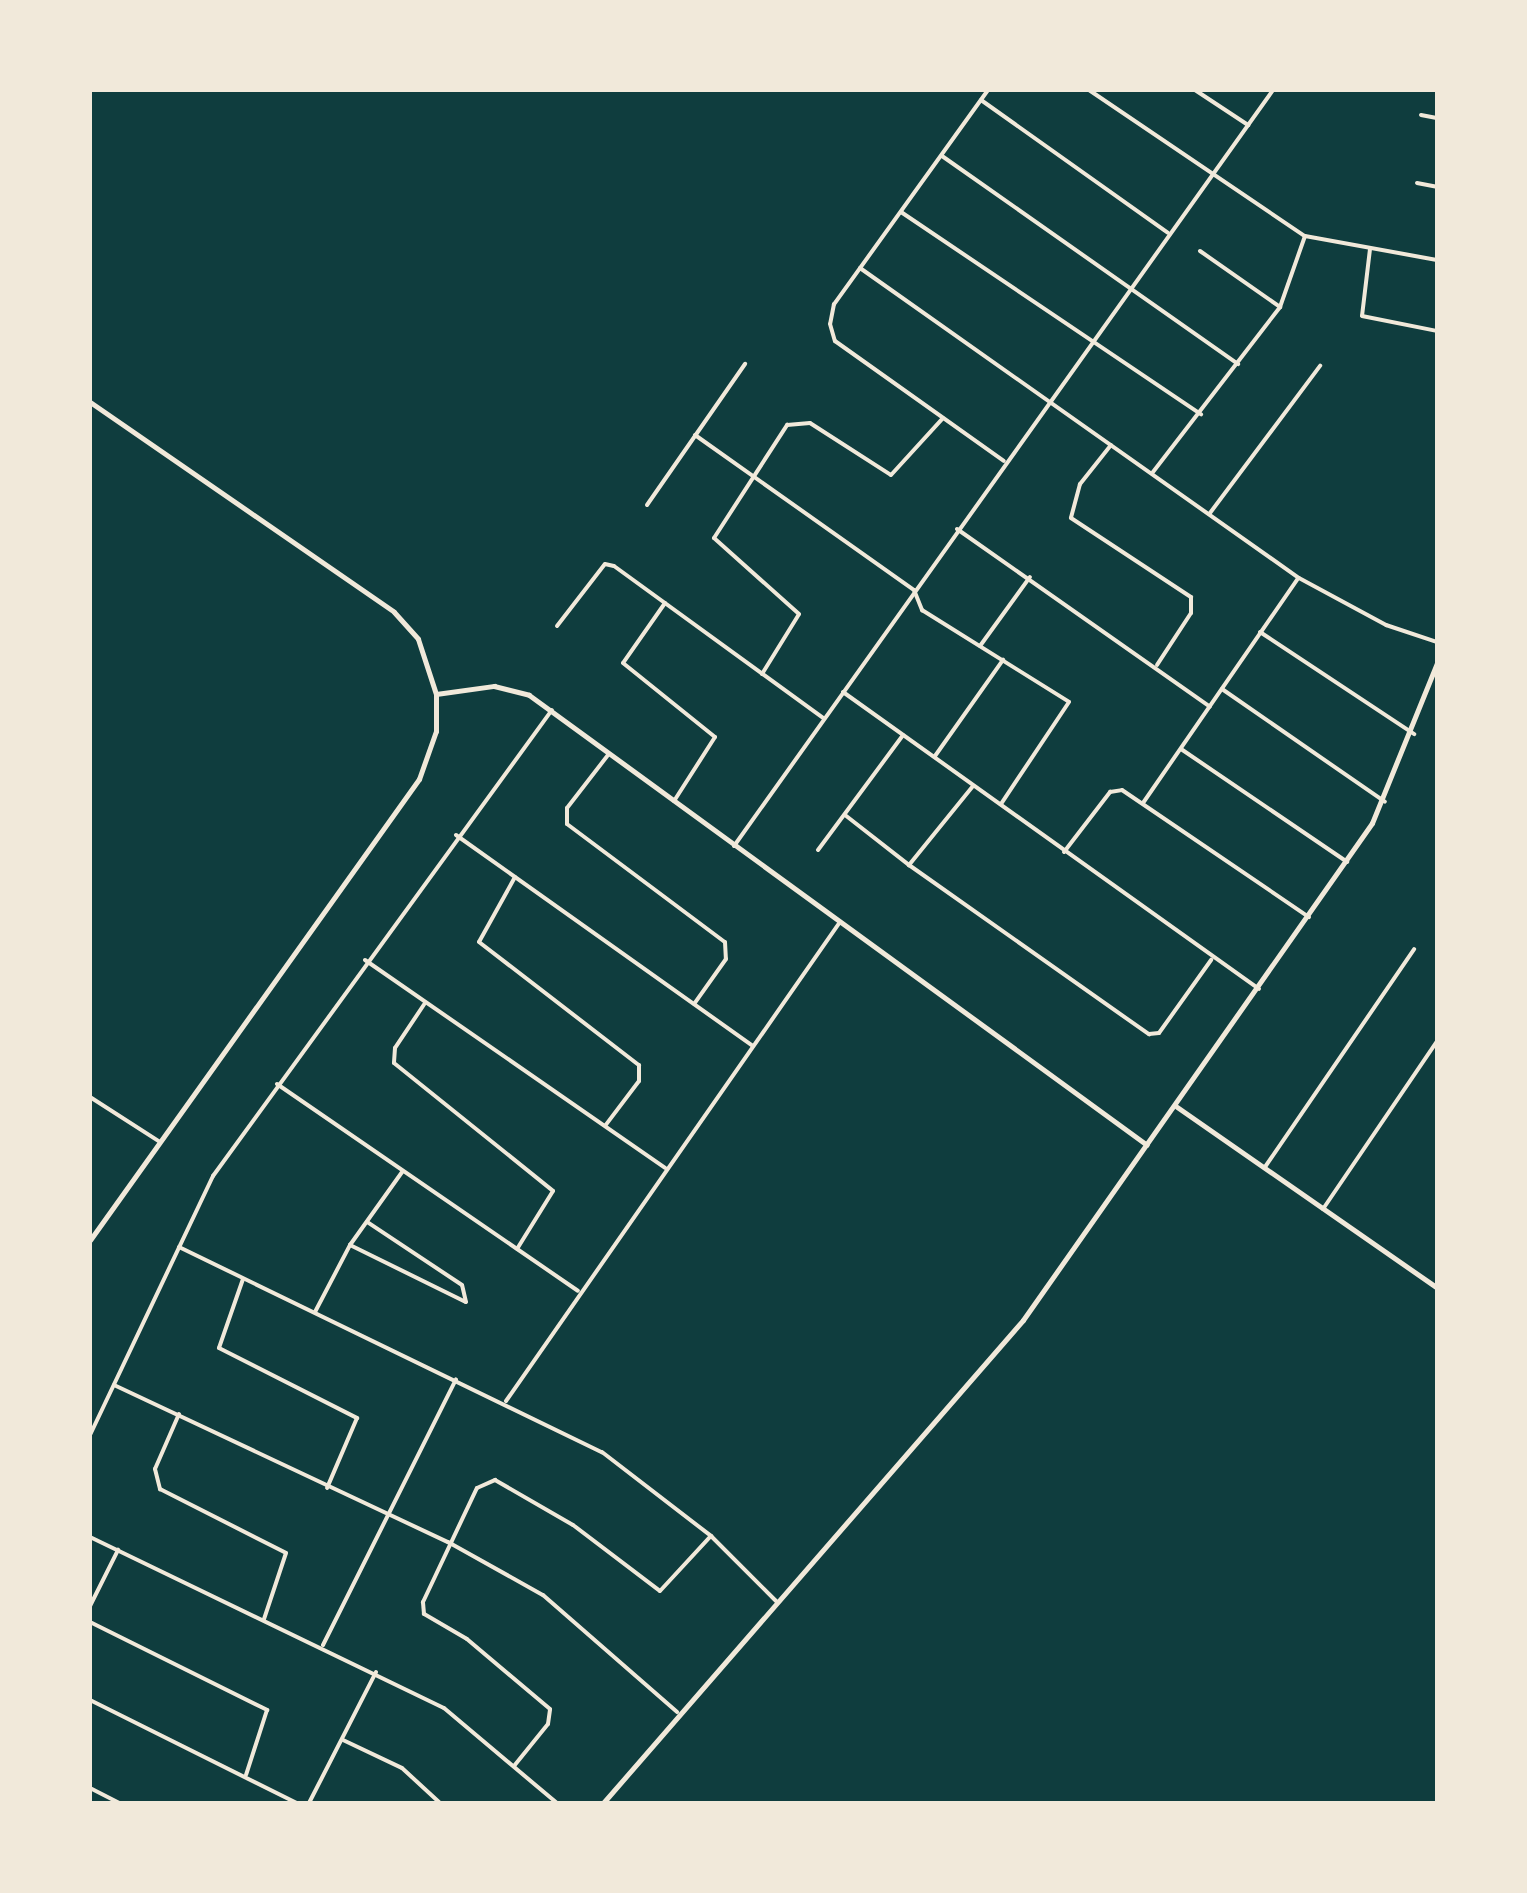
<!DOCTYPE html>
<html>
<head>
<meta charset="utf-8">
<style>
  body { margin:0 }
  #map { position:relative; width:1527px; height:1893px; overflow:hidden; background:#0f3d3e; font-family:Roboto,sans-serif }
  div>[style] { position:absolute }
  .minor>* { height:4px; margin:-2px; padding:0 2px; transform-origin:2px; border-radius:2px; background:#f1e9da }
  .tertiary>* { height:5px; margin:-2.5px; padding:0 2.5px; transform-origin:2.5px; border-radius:2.5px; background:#f1e9da }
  span { translate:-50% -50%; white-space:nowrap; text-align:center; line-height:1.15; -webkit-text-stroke:8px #f1e9da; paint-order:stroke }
  .frame { position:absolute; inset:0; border:92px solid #f1e9da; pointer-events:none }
</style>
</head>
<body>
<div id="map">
  <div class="minor">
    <i style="left:988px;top:90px;width:264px;rotate:125.7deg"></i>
    <i style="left:834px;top:304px;width:20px;rotate:101deg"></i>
    <i style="left:830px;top:324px;width:18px;rotate:74deg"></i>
    <i style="left:835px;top:341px;width:207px;rotate:35.4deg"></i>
    <i style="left:1089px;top:90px;width:261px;rotate:34.1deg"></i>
    <i style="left:1305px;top:236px;width:134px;rotate:10.3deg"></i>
    <i style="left:1195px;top:90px;width:64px;rotate:33.4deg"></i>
    <i style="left:981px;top:100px;width:229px;rotate:35.4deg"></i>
    <i style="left:1421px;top:115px;width:16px;rotate:11deg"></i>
    <i style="left:942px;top:156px;width:362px;rotate:35.1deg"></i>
    <i style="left:1417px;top:183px;width:20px;rotate:11deg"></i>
    <i style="left:901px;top:212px;width:362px;rotate:34deg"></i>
    <i style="left:1370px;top:249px;width:67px;rotate:96.8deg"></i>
    <i style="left:1362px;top:316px;width:76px;rotate:11.3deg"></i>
    <i style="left:1200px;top:251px;width:98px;rotate:35deg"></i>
    <i style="left:860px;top:268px;width:537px;rotate:35.23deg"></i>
    <i style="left:1299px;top:578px;width:99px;rotate:28.4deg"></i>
    <i style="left:1386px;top:625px;width:54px;rotate:18.4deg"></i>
    <i style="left:695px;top:435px;width:268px;rotate:35.3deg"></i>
    <i style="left:914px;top:590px;width:22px;rotate:68deg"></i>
    <i style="left:922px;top:610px;width:173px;rotate:32deg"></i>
    <i style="left:1069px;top:702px;width:123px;rotate:123.7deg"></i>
    <i style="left:1111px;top:445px;width:50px;rotate:128.5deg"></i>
    <i style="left:1080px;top:484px;width:35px;rotate:105deg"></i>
    <i style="left:1071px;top:518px;width:144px;rotate:33.4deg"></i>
    <i style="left:1191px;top:597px;width:16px;rotate:90deg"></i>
    <i style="left:1191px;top:613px;width:62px;rotate:123.2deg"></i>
    <i style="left:1153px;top:472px;width:208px;rotate:-52.4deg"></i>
    <i style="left:1280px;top:307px;width:75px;rotate:-70.6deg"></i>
    <i style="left:647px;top:505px;width:172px;rotate:-55.2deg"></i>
    <i style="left:1210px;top:513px;width:184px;rotate:-53.2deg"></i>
    <i style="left:957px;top:529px;width:309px;rotate:35.1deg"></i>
    <i style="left:665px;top:603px;width:73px;rotate:125deg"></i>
    <i style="left:623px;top:663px;width:118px;rotate:38.8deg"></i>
    <i style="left:715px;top:737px;width:76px;rotate:122.6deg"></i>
    <i style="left:557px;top:626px;width:78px;rotate:-52.3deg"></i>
    <i style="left:605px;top:564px;width:9px;rotate:13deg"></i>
    <i style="left:614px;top:566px;width:258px;rotate:36deg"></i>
    <i style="left:1260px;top:632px;width:185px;rotate:33.5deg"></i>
    <i style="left:980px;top:646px;width:85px;rotate:-54.1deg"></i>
    <i style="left:762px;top:674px;width:70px;rotate:-58.3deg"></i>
    <i style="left:799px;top:614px;width:114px;rotate:-138.2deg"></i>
    <i style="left:714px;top:538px;width:135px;rotate:-57.1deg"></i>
    <i style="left:787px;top:425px;width:23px;rotate:-5deg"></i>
    <i style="left:810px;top:423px;width:96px;rotate:32.7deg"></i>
    <i style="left:891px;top:475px;width:77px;rotate:-47.6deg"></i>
    <i style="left:1222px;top:689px;width:198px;rotate:34.7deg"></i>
    <i style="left:843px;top:692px;width:511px;rotate:35.52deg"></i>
    <i style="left:1181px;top:749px;width:201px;rotate:34.2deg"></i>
    <i style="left:608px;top:755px;width:67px;rotate:127.7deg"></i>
    <i style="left:567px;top:808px;width:16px;rotate:90deg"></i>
    <i style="left:567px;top:824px;width:197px;rotate:36.8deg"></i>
    <i style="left:725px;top:942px;width:17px;rotate:87deg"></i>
    <i style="left:726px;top:959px;width:55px;rotate:125.4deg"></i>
    <i style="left:935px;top:756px;width:118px;rotate:-54.7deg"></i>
    <i style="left:973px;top:786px;width:102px;rotate:129deg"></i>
    <i style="left:909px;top:865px;width:294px;rotate:35.2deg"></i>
    <i style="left:1149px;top:1034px;width:10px;rotate:-6deg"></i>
    <i style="left:1159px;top:1033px;width:90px;rotate:-54.5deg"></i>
    <i style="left:1143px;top:803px;width:273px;rotate:-55.4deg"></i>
    <i style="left:845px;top:815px;width:81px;rotate:38deg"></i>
    <i style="left:456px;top:835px;width:364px;rotate:35.4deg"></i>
    <i style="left:734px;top:846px;width:928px;rotate:-54.51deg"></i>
    <i style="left:818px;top:850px;width:143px;rotate:-53.5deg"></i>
    <i style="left:1064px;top:852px;width:76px;rotate:-52.5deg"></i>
    <i style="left:1110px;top:792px;width:12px;rotate:-9deg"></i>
    <i style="left:1122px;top:790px;width:226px;rotate:34.2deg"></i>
    <i style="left:515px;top:877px;width:74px;rotate:119deg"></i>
    <i style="left:479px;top:942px;width:202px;rotate:37.6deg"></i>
    <i style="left:639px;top:1065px;width:16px;rotate:90deg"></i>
    <i style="left:639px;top:1081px;width:56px;rotate:127.1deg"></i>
    <i style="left:365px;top:960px;width:365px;rotate:34.7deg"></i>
    <i style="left:425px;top:1003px;width:54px;rotate:123.7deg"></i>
    <i style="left:395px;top:1048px;width:15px;rotate:94deg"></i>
    <i style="left:394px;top:1063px;width:204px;rotate:38.8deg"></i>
    <i style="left:553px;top:1191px;width:68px;rotate:121.8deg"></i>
    <i style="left:277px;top:1084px;width:365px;rotate:34.5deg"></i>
    <i style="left:90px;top:1097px;width:83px;rotate:32.7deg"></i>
    <i style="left:1265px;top:1167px;width:264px;rotate:-55.6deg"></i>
    <i style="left:1323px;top:1209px;width:203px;rotate:-55.8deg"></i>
    <i style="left:350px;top:1245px;width:129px;rotate:26.2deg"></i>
    <i style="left:466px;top:1302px;width:17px;rotate:-103deg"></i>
    <i style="left:462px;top:1285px;width:114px;rotate:-146.4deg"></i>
    <i style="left:179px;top:1247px;width:470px;rotate:25.9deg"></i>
    <i style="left:602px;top:1452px;width:138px;rotate:37.6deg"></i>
    <i style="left:711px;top:1536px;width:93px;rotate:45deg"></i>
    <i style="left:243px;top:1279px;width:73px;rotate:109.2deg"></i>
    <i style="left:219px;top:1348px;width:155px;rotate:26.9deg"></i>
    <i style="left:357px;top:1418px;width:76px;rotate:113.2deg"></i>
    <i style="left:315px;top:1312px;width:76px;rotate:-62.4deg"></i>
    <i style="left:350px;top:1245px;width:90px;rotate:-54.5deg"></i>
    <i style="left:114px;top:1385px;width:369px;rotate:25.2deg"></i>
    <i style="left:448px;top:1542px;width:109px;rotate:29.2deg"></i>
    <i style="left:543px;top:1595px;width:178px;rotate:41.1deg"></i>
    <i style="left:506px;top:1401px;width:584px;rotate:-55.11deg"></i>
    <i style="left:179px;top:1414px;width:60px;rotate:113.6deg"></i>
    <i style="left:155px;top:1469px;width:21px;rotate:76deg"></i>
    <i style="left:160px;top:1489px;width:141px;rotate:26.9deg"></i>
    <i style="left:286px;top:1553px;width:70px;rotate:108.4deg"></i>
    <i style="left:90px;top:1435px;width:287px;rotate:-64.6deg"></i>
    <i style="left:213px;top:1176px;width:576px;rotate:-53.97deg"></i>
    <i style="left:90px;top:1537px;width:393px;rotate:25.8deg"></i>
    <i style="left:444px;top:1708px;width:148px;rotate:40.1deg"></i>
    <i style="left:90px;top:1606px;width:63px;rotate:-63.4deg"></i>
    <i style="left:90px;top:1622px;width:198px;rotate:26.4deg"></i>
    <i style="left:267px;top:1710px;width:68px;rotate:107.9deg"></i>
    <i style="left:323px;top:1645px;width:297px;rotate:-63.4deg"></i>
    <i style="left:90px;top:1700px;width:231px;rotate:26.5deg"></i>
    <i style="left:343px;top:1740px;width:65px;rotate:25.4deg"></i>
    <i style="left:402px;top:1768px;width:52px;rotate:42.6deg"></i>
    <i style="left:514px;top:1766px;width:54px;rotate:-51deg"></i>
    <i style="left:548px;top:1724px;width:15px;rotate:-82deg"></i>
    <i style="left:550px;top:1709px;width:109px;rotate:-139.9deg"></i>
    <i style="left:467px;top:1639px;width:50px;rotate:-149.8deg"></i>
    <i style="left:424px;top:1614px;width:12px;rotate:-95deg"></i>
    <i style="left:423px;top:1602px;width:126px;rotate:-64.7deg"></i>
    <i style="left:477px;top:1488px;width:20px;rotate:-24deg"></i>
    <i style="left:495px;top:1480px;width:90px;rotate:30deg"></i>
    <i style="left:573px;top:1525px;width:109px;rotate:37.2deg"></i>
    <i style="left:660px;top:1591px;width:75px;rotate:-47.2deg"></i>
    <i style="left:90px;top:1788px;width:34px;rotate:27deg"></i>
    <i style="left:309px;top:1803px;width:147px;rotate:-62.9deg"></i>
  </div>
  <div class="tertiary">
    <i style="left:90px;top:402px;width:369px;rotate:34.6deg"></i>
    <i style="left:394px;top:612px;width:36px;rotate:48deg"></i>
    <i style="left:418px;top:639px;width:58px;rotate:71.9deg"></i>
    <i style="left:436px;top:694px;width:37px;rotate:90deg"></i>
    <i style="left:436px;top:731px;width:51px;rotate:109.5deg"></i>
    <i style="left:419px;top:779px;width:566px;rotate:125.51deg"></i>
    <i style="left:436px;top:694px;width:59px;rotate:-7.9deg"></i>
    <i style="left:494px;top:686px;width:36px;rotate:14deg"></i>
    <i style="left:529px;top:695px;width:764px;rotate:36.06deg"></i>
    <i style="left:1177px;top:1107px;width:317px;rotate:34.8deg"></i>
    <i style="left:603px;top:1803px;width:640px;rotate:-48.99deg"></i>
    <i style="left:1023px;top:1320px;width:607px;rotate:-54.92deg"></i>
    <i style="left:1372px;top:823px;width:173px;rotate:-67.9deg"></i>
  </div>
  <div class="frame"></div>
</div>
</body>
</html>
